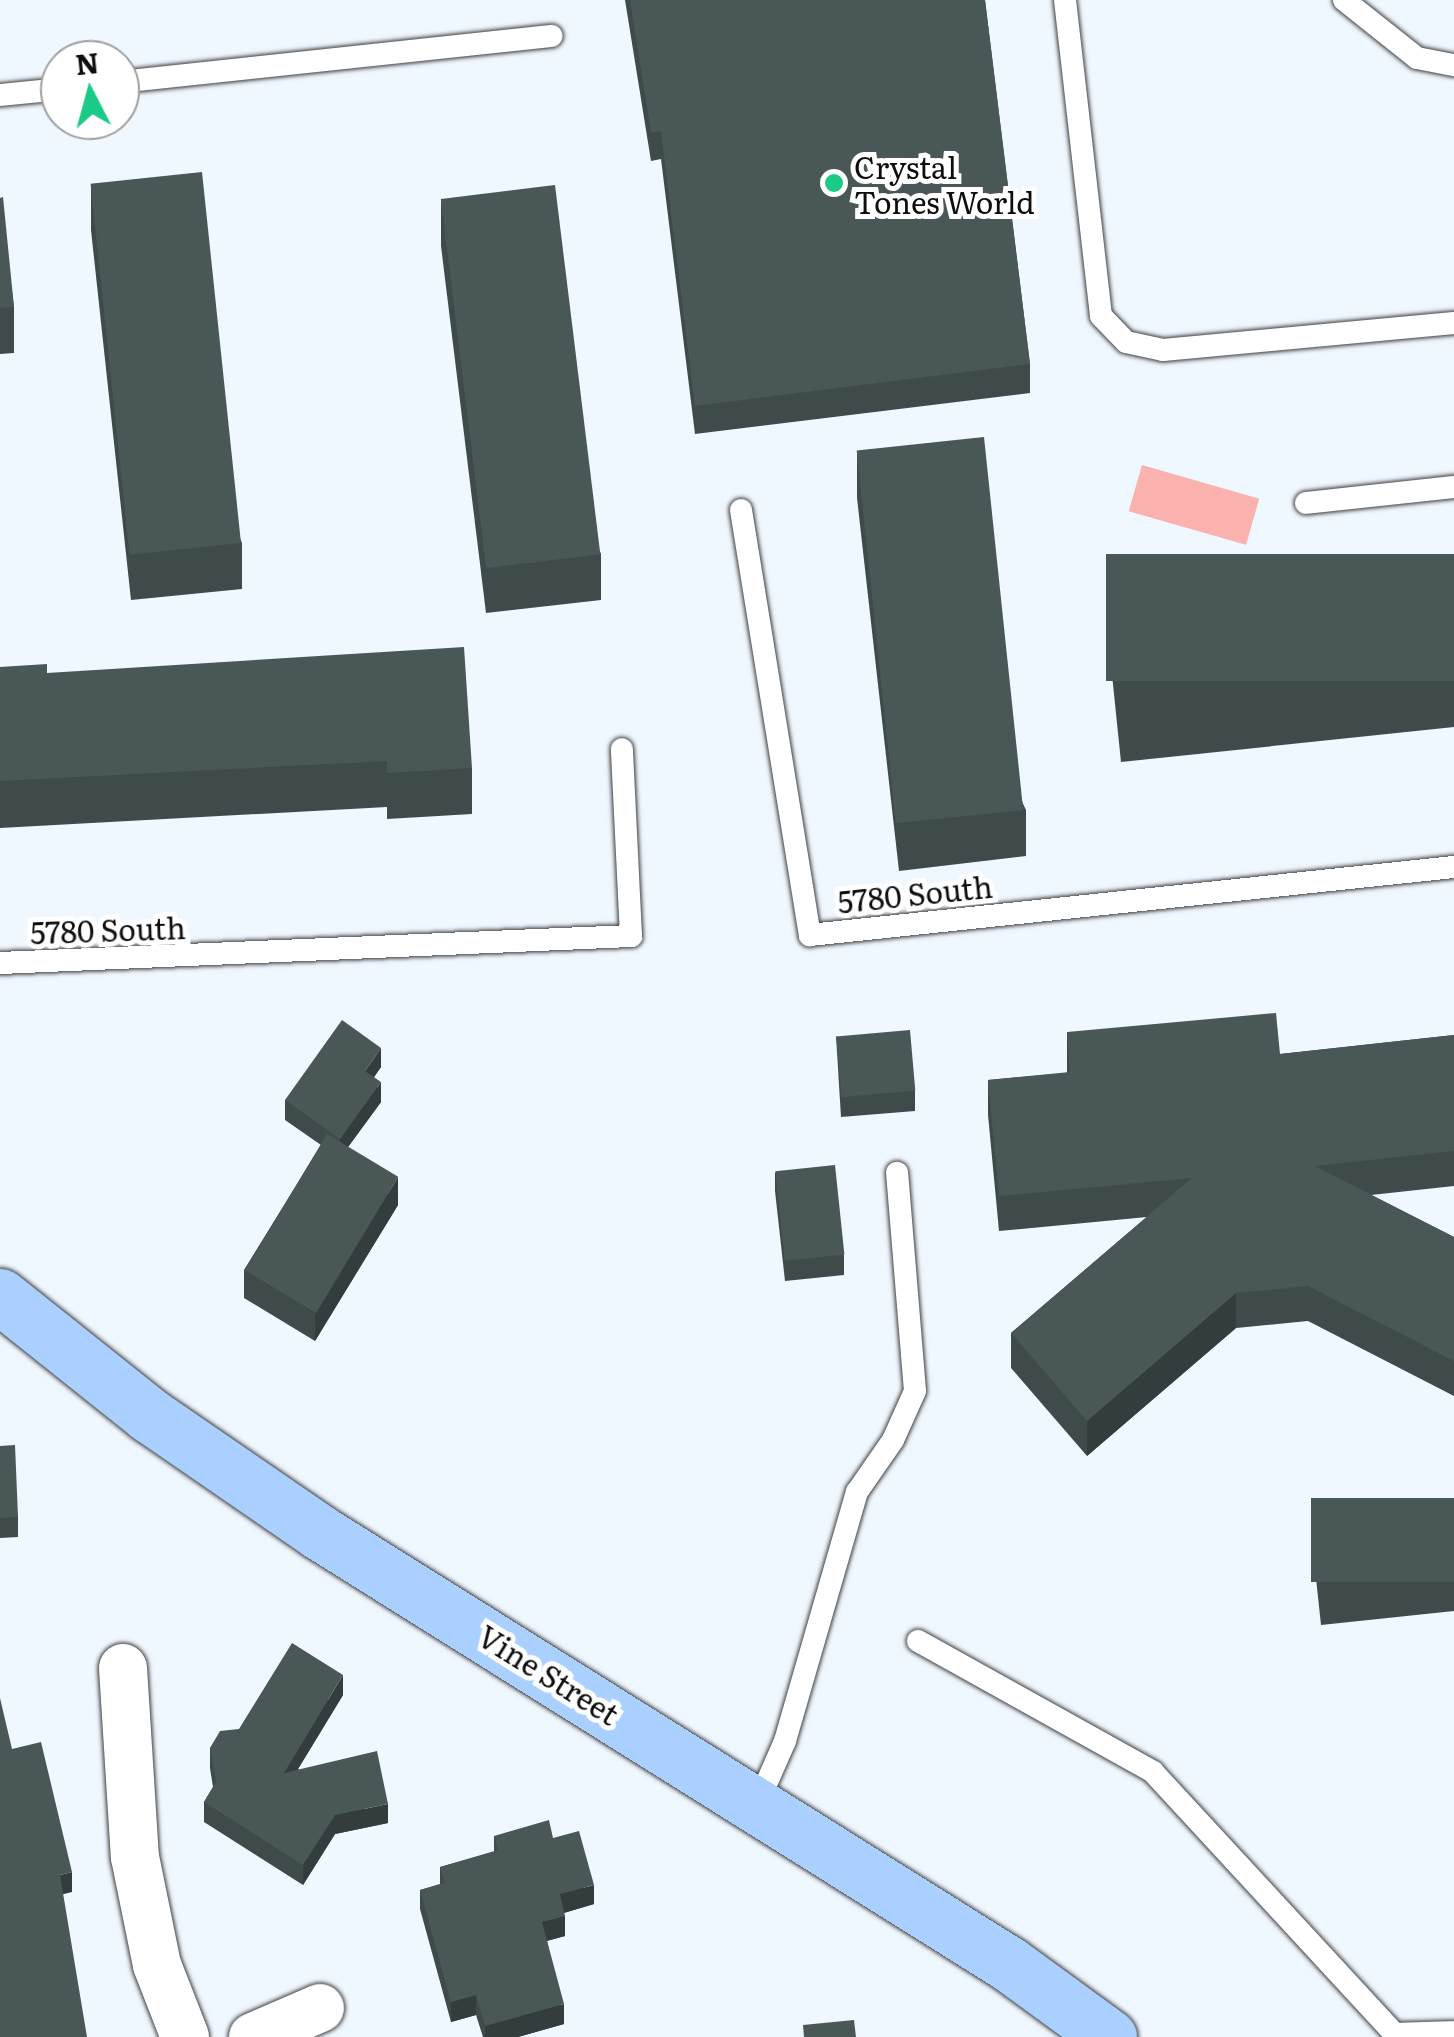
<!DOCTYPE html>
<html>
<head>
<meta charset="utf-8">
<style>
  body { margin:0 }
  #map { position:relative; width:1454px; height:2037px; overflow:hidden; background:#eff7ff; font-family:Literata,serif }
  div>[style] { position:absolute }
  .water>* { inset:0; background:#fbb1ae; transform-origin:0 0 }
  .roads { filter:drop-shadow(0 0 2px #414141) drop-shadow(0 0 2px #414141) }
  .lane>* { height:22px; margin:-11px; padding:0 11px; transform-origin:11px; border-radius:11px; background:#fff }
  .street>* { height:48px; margin:-24px; padding:0 24px; transform-origin:24px; border-radius:24px; background:#fff }
  .secondary>* { height:55px; margin:-27.5px; padding:0 27.5px; transform-origin:27.5px; border-radius:27.5px; background:#aad0ff }
  .wall>* { inset:0; background:#3f4b4b }
  .shaded-wall>* { inset:0; background:#333d3d }
  .building>* { inset:0; background:#495757; transform-origin:0 0 }
  .dots>* { width:28px; height:28px; translate:-50% -50%; box-sizing:border-box; border:5px solid #fff; border-radius:50% }
  span { translate:-50% -50%; white-space:nowrap; text-align:center; line-height:1.15; -webkit-text-stroke:10px #fff; paint-order:stroke }
  .poi-label { font-size:30px; color:#0e0e0e }
  .left { translate:0 -50%; text-align:left }
  .street-label { font-size:30px; color:#0e0e0e }
  .north { position:absolute; left:40px; top:40px; width:100px; height:100px; box-sizing:border-box; background:#fff; border:2px solid #9f9f9f; border-radius:50%; rotate:354deg; font-size:28px; font-weight:700; line-height:40px; text-align:center; color:#0e0e0e }
  .north::after { content:''; display:block; margin:auto; width:35px; height:45px; background:#1aca86; clip-path:polygon(50% 0,100% 100%,50% 72%,0 100%) }
</style>
</head>
<body>
<div id="map">
  <div class="water">
    <i style="left:1142px;top:465px;width:122px;height:48px;rotate:16deg"></i>
  </div>
  <div class="roads">
    <div class="lane">
      <i style="left:1065px;top:0;width:318px;rotate:83.5deg"></i>
      <i style="left:1101px;top:316px;width:36px;rotate:46deg"></i>
      <i style="left:1126px;top:342px;width:38px;rotate:12deg"></i>
      <i style="left:1163px;top:350px;width:292px;rotate:-5.3deg"></i>
      <i style="left:1344px;top:0;width:93px;rotate:38.5deg"></i>
      <i style="left:1417px;top:58px;width:38px;rotate:11deg"></i>
      <i style="left:120px;top:82px;width:434px;rotate:-6.1deg"></i>
      <i style="left:0;top:95px;width:60px;rotate:-5.7deg"></i>
      <i style="left:1306px;top:503px;width:149px;rotate:-6.2deg"></i>
      <i style="left:741px;top:510px;width:431px;rotate:80.8deg"></i>
      <i style="left:810px;top:935px;width:648px;rotate:-6.03deg"></i>
      <i style="left:0;top:963px;width:632px;rotate:-2.45deg"></i>
      <i style="left:631px;top:936px;width:187px;rotate:-92.8deg"></i>
      <i style="left:918px;top:1641px;width:269px;rotate:29.1deg"></i>
      <i style="left:1153px;top:1772px;width:357px;rotate:47.3deg"></i>
      <i style="left:1395px;top:2034px;width:59px;rotate:-1.9deg"></i>
      <i style="left:756px;top:1807px;width:72px;rotate:-66.3deg"></i>
      <i style="left:785px;top:1741px;width:259px;rotate:-73.9deg"></i>
      <i style="left:857px;top:1492px;width:63px;rotate:-55.3deg"></i>
      <i style="left:893px;top:1440px;width:54px;rotate:-65.8deg"></i>
      <i style="left:915px;top:1391px;width:219px;rotate:-94.7deg"></i>
    </div>
    <div class="street">
      <i style="left:123px;top:1668px;width:189px;rotate:86.4deg"></i>
      <i style="left:135px;top:1857px;width:110px;rotate:78.5deg"></i>
      <i style="left:157px;top:1965px;width:77px;rotate:68.7deg"></i>
      <i style="left:253px;top:2037px;width:73px;rotate:-23.4deg"></i>
    </div>
    <div class="secondary">
      <i style="left:0;top:1296px;width:191px;rotate:38.6deg"></i>
      <i style="left:149px;top:1415px;width:206px;rotate:34.5deg"></i>
      <i style="left:319px;top:1532px;width:814px;rotate:32.05deg"></i>
      <i style="left:1009px;top:1964px;width:124px;rotate:36.1deg"></i>
    </div>
  </div>
  <div class="wall">
    <i style="clip-path:polygon(625px 0,985px 0,1030px 364px,1030px 393px,695px 434px,661px 159px,651px 161px)"></i>
    <i style="clip-path:polygon(91px 184px,242px 543px,242px 589px,131px 600px,91px 230px)"></i>
    <i style="clip-path:polygon(0 198px,14px 307px,14px 353px,0 354px)"></i>
    <i style="clip-path:polygon(441px 200px,601px 554px,601px 600px,486px 613px,441px 246px)"></i>
    <i style="clip-path:polygon(857px 451px,1026px 810px,1026px 856px,899px 871px,857px 498px)"></i>
    <i style="clip-path:polygon(1454px 554px,1454px 727px,1121px 762px,1108px 636px,1108px 590px)"></i>
    <i style="clip-path:polygon(0 667px,47px 673px,472px 768px,472px 814px,387px 819px,387px 807px,0 828px)"></i>
    <i style="clip-path:polygon(1067px 1032px,1280px 1054px,1454px 1035px,1454px 1186px,1371px 1195px,1454px 1237px,1454px 1396px,1308px 1321px,1236px 1328px,1087px 1456px,1011px 1368px,1011px 1333px,1147px 1217px,999px 1231px,988px 1115px,988px 1080px,1067px 1073px)"></i>
    <i style="clip-path:polygon(836px 1036px,915px 1091px,915px 1111px,841px 1117px)"></i>
    <i style="clip-path:polygon(381px 1067px,374px 1077px,381px 1102px,348px 1147px,398px 1205px,315px 1341px,244px 1298px,244px 1270px,321px 1145px,285px 1120px,285px 1100px)"></i>
    <i style="clip-path:polygon(775px 1172px,844px 1255px,844px 1275px,785px 1281px,775px 1191px)"></i>
    <i style="clip-path:polygon(0 1446px,18px 1517px,18px 1537px,0 1538px)"></i>
    <i style="clip-path:polygon(1454px 1498px,1454px 1611px,1321px 1625px,1312px 1541px,1312px 1512px)"></i>
    <i style="clip-path:polygon(343px 1695px,298px 1769px,388px 1823px,335px 1834px,303px 1885px,204px 1822px,204px 1802px,213px 1787px,210px 1768px,210px 1748px,239px 1729px)"></i>
    <i style="clip-path:polygon(494px 1836px,553px 1838px,594px 1904px,564px 1913px,565px 1936px,547px 1941px,564px 2024px,518px 2037px,483px 2037px,476px 2015px,451px 2022px,420px 1909px,420px 1890px,440px 1884px,440px 1867px,494px 1852px)"></i>
  </div>
  <div class="shaded-wall">
    <i style="clip-path:polygon(381px 1048px,381px 1067px,365px 1090px,365px 1071px)"></i>
    <i style="clip-path:polygon(381px 1082px,381px 1102px,340px 1158px,340px 1139px)"></i>
    <i style="clip-path:polygon(398px 1177px,398px 1205px,315px 1341px,315px 1313px)"></i>
    <i style="clip-path:polygon(1236px 1293px,1236px 1328px,1087px 1456px,1087px 1421px)"></i>
    <i style="clip-path:polygon(343px 1675px,343px 1695px,284px 1792px,284px 1773px)"></i>
    <i style="clip-path:polygon(388px 1804px,388px 1823px,335px 1834px,303px 1885px,303px 1865px,335px 1815px)"></i>
    <i style="clip-path:polygon(72px 1872px,72px 1892px,60px 1895px,60px 1875px)"></i>
    <i style="clip-path:polygon(594px 1885px,594px 1904px,560px 1914px,560px 1894px)"></i>
    <i style="clip-path:polygon(565px 1916px,565px 1936px,542px 1942px,542px 1922px)"></i>
    <i style="clip-path:polygon(476px 1995px,476px 2015px,451px 2022px,451px 2002px)"></i>
    <i style="clip-path:polygon(564px 2004px,564px 2024px,518px 2037px,485px 2037px,485px 2026px)"></i>
  </div>
  <div class="building">
    <i style="clip-path:polygon(630px 0,985px 0,1030px 364px,695px 406px,661px 131px,651px 133px)"></i>
    <i style="left:202px;top:172px;width:373px;height:112px;rotate:84deg"></i>
    <i style="left:555px;top:185px;width:372px;height:115px;rotate:83deg"></i>
    <i style="clip-path:polygon(3px 197px,14px 307px,0 308px,0 198px)"></i>
    <i style="left:984px;top:437px;width:375px;height:128px;rotate:84deg"></i>
    <i style="left:1454px;top:554px;width:127px;height:348px;rotate:90deg"></i>
    <i style="clip-path:polygon(464px 647px,472px 768px,387px 773px,387px 761px,0 781px,0 667px,47px 664px,47px 673px)"></i>
    <i style="clip-path:polygon(1276px 1013px,1280px 1054px,1454px 1035px,1454px 1151px,1315px 1166px,1454px 1237px,1454px 1361px,1308px 1286px,1236px 1293px,1087px 1421px,1011px 1333px,1192px 1178px,999px 1196px,988px 1080px,1070px 1072px,1067px 1032px)"></i>
    <i style="clip-path:polygon(342px 1020px,381px 1048px,365px 1071px,381px 1082px,340px 1139px,285px 1100px)"></i>
    <i style="left:910px;top:1030px;width:61px;height:74px;rotate:85deg"></i>
    <i style="left:327px;top:1134px;width:83px;height:159px;rotate:31deg"></i>
    <i style="left:835px;top:1165px;width:90px;height:60px;rotate:84deg"></i>
    <i style="clip-path:polygon(15px 1445px,18px 1517px,0 1518px,0 1446px)"></i>
    <i style="left:1454px;top:1498px;width:84px;height:143px;rotate:90deg"></i>
    <i style="clip-path:polygon(292px 1643px,343px 1675px,284px 1773px,377px 1751px,388px 1804px,335px 1815px,303px 1865px,204px 1802px,216px 1782px,210px 1748px,220px 1731px,239px 1729px)"></i>
    <i style="clip-path:polygon(0 1698px,12px 1749px,41px 1742px,72px 1872px,60px 1875px,87px 2037px,0 2037px)"></i>
    <i style="clip-path:polygon(549px 1820px,553px 1838px,579px 1831px,594px 1885px,560px 1894px,565px 1916px,542px 1922px,564px 2004px,485px 2026px,476px 1995px,451px 2002px,420px 1890px,445px 1883px,440px 1867px,498px 1850px,494px 1836px)"></i>
    <i style="clip-path:polygon(854px 2020px,856px 2037px,804px 2037px,803px 2025px)"></i>
  </div>
  <div class="dots">
    <i style="left:834px;top:183px;background:#1aca86"></i>
  </div>
  <div class="poi-label">
    <span class="left" style="left:854px;top:183px">Crystal<br>Tones World</span>
  </div>
  <div class="street-label">
    <span style="left:915px;top:893px;rotate:-6deg">5780 South</span>
    <span style="left:108px;top:929px;rotate:-2deg">5780 South</span>
    <span style="left:549px;top:1674px;rotate:32deg">Vine Street</span>
  </div>
  <div class="north">N</div>
</div>
</body>
</html>
